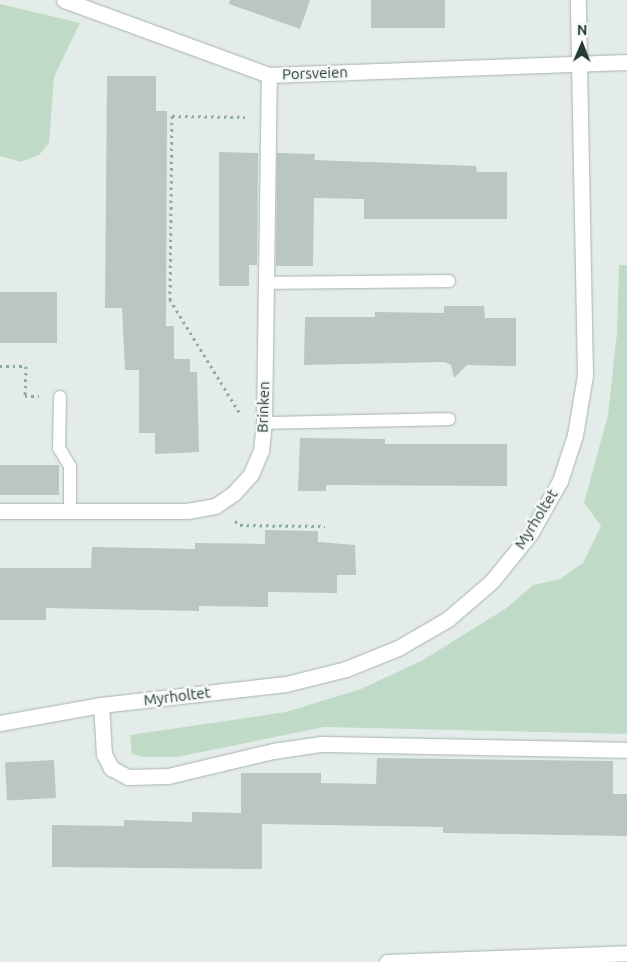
<!DOCTYPE html>
<html>
<head>
<meta charset="utf-8">
<style>
  body { margin:0 }
  #map { position:relative; width:627px; height:962px; overflow:hidden; background:#e4ece9; font-family:Ubuntu,sans-serif }
  div>[style] { position:absolute }
  .green>* { inset:0; background:#c0dac8 }
  .building>* { inset:0; background:#b9c6c2; transform-origin:0 0 }
  .path>* { height:3px; margin-top:-1.5px; transform-origin:0; background:repeating-linear-gradient(90deg,#88aba2 0 2.5px,transparent 0 6.5px) }
  .roads { filter:drop-shadow(0 0 1px #a7b3b0) drop-shadow(0 0 1px #a7b3b0) }
  .lane>* { height:12px; margin:-6px; padding:0 6px; transform-origin:6px; border-radius:6px; background:#fff }
  .street>* { height:15px; margin:-7.5px; padding:0 7.5px; transform-origin:7.5px; border-radius:7.5px; background:#fff }
  .secondary>* { height:15px; margin:-7.5px; padding:0 7.5px; transform-origin:7.5px; border-radius:7.5px; background:#fff }
  span { translate:-50% -50%; white-space:nowrap; text-align:center; line-height:1.15; -webkit-text-stroke:5px #f4f8f6; paint-order:stroke }
  .street-label { font-size:15px; color:#263b36 }
  .north { position:absolute; left:557px; top:20px; width:50px; height:50px; -webkit-text-stroke:4px #f4f8f6; paint-order:stroke; rotate:1deg; font-size:14px; font-weight:700; line-height:20px; text-align:center; color:#263b36 }
  .north::after { content:''; display:block; margin:auto; width:18px; height:22px; background:#263b36; clip-path:polygon(50% 0,100% 100%,50% 72%,0 100%) }
</style>
</head>
<body>
<div id="map">
  <div class="green">
    <i style="clip-path:polygon(0 4px,80px 23px,54px 77px,49px 143px,39px 155px,21px 162px,0 156px)"></i>
    <i style="clip-path:polygon(619px 265px,627px 265px,627px 734px,324px 727px,177px 757px,143px 757px,132px 754px,130px 735px,286px 712px,361px 689px,423px 660px,505px 609px,533px 585px,560px 579px,583px 563px,601px 526px,584px 503px,608px 415px,617px 333px)"></i>
  </div>
  <div class="building">
    <i style="clip-path:polygon(230px 0,310px 0,300px 29px,229px 4px)"></i>
    <i style="left:371px;top:0;width:74px;height:28px"></i>
    <i style="clip-path:polygon(107px 76px,156px 76px,156px 111px,167px 111px,166px 326px,174px 326px,174px 359px,190px 359px,190px 372px,197px 372px,199px 452px,155px 454px,155px 433px,139px 433px,139px 370px,125px 370px,122px 308px,105px 308px)"></i>
    <i style="clip-path:polygon(219px 152px,258px 153px,257px 265px,249px 265px,249px 286px,219px 286px)"></i>
    <i style="clip-path:polygon(277px 153px,315px 154px,314px 160px,476px 166px,477px 172px,507px 172px,507px 219px,364px 219px,364px 199px,314px 198px,313px 266px,276px 266px)"></i>
    <i style="left:0;top:292px;width:57px;height:51px"></i>
    <i style="clip-path:polygon(444px 306px,484px 306px,485px 318px,516px 318px,516px 366px,467px 365px,454px 378px,451px 365px,444px 362px,304px 365px,305px 317px,375px 317px,375px 312px,444px 313px)"></i>
    <i style="clip-path:polygon(300px 438px,385px 439px,385px 444px,507px 444px,507px 486px,326px 485px,326px 491px,298px 491px)"></i>
    <i style="left:0;top:465px;width:59px;height:30px"></i>
    <i style="clip-path:polygon(265px 530px,318px 531px,318px 542px,355px 545px,356px 575px,337px 575px,337px 593px,268px 592px,268px 607px,199px 606px,199px 611px,46px 608px,46px 620px,0 620px,0 568px,91px 568px,92px 547px,195px 549px,195px 543px,265px 544px)"></i>
    <i style="clip-path:polygon(377px 758px,613px 761px,613px 794px,627px 794px,627px 836px,443px 833px,443px 827px,262px 824px,262px 869px,52px 867px,52px 825px,124px 826px,124px 820px,192px 822px,192px 812px,241px 813px,241px 773px,321px 773px,321px 783px,376px 784px)"></i>
    <i style="left:54px;top:760px;width:38px;height:49px;rotate:87deg"></i>
  </div>
  <div class="path">
    <i style="left:0;top:366px;width:26px"></i>
    <i style="left:26px;top:366px;width:30px;rotate:92deg"></i>
    <i style="left:25px;top:396px;width:14px"></i>
    <i style="left:239px;top:412px;width:132px;rotate:-121.6deg"></i>
    <i style="left:170px;top:300px;width:184px;rotate:-89.4deg"></i>
    <i style="left:172px;top:116px;width:73px;rotate:0.8deg"></i>
    <i style="left:235px;top:521px;width:6px;rotate:39deg"></i>
    <i style="left:240px;top:525px;width:85px;rotate:0.7deg"></i>
  </div>
  <div class="roads">
    <div class="lane">
      <i style="left:265px;top:283px;width:184px;rotate:-0.6deg"></i>
      <i style="left:60px;top:397px;width:51px;rotate:91.1deg"></i>
      <i style="left:59px;top:448px;width:21px;rotate:59deg"></i>
      <i style="left:70px;top:466px;width:45px;rotate:90deg"></i>
      <i style="left:264px;top:423px;width:185px;rotate:-1.2deg"></i>
    </div>
    <div class="street">
      <i style="left:64px;top:0;width:218px;rotate:20.1deg"></i>
      <i style="left:269px;top:75px;width:358px;rotate:-2.1deg"></i>
      <i style="left:0;top:511px;width:187px"></i>
      <i style="left:187px;top:511px;width:28px;rotate:-10deg"></i>
      <i style="left:215px;top:506px;width:23px;rotate:-34deg"></i>
      <i style="left:234px;top:493px;width:25px;rotate:-48deg"></i>
      <i style="left:251px;top:474px;width:25px;rotate:-67deg"></i>
      <i style="left:261px;top:451px;width:28px;rotate:-84deg"></i>
      <i style="left:264px;top:423px;width:348px;rotate:-89.2deg"></i>
      <i style="left:101px;top:705px;width:49px;rotate:86.5deg"></i>
      <i style="left:104px;top:754px;width:16px;rotate:63deg"></i>
      <i style="left:111px;top:768px;width:19px;rotate:28deg"></i>
      <i style="left:128px;top:777px;width:40px;rotate:-1.4deg"></i>
      <i style="left:168px;top:776px;width:108px;rotate:-13.4deg"></i>
      <i style="left:273px;top:751px;width:49px;rotate:-8.3deg"></i>
      <i style="left:321px;top:744px;width:306px;rotate:1.1deg"></i>
    </div>
    <div class="secondary">
      <i style="left:0;top:723px;width:103px;rotate:-10.1deg"></i>
      <i style="left:101px;top:705px;width:186px;rotate:-6.5deg"></i>
      <i style="left:286px;top:684px;width:62px;rotate:-14deg"></i>
      <i style="left:346px;top:669px;width:56px;rotate:-22deg"></i>
      <i style="left:398px;top:648px;width:58px;rotate:-30.1deg"></i>
      <i style="left:448px;top:619px;width:58px;rotate:-40.8deg"></i>
      <i style="left:492px;top:581px;width:60px;rotate:-51deg"></i>
      <i style="left:530px;top:534px;width:61px;rotate:-60.5deg"></i>
      <i style="left:560px;top:481px;width:48px;rotate:-71.9deg"></i>
      <i style="left:575px;top:435px;width:61px;rotate:-80.5deg"></i>
      <i style="left:585px;top:375px;width:375px;rotate:-91.1deg"></i>
      <i style="left:387px;top:962px;width:240px;rotate:-2.1deg"></i>
    </div>
  </div>
  <div class="street-label">
    <span style="left:315px;top:73px;rotate:-2deg">Porsveien</span>
    <span style="left:263px;top:407px;rotate:-88deg">Brinken</span>
    <span style="left:536px;top:519px;rotate:-58deg">Myrholtet</span>
    <span style="left:177px;top:696px;rotate:-7deg">Myrholtet</span>
  </div>
  <div class="north">N</div>
</div>
</body>
</html>
